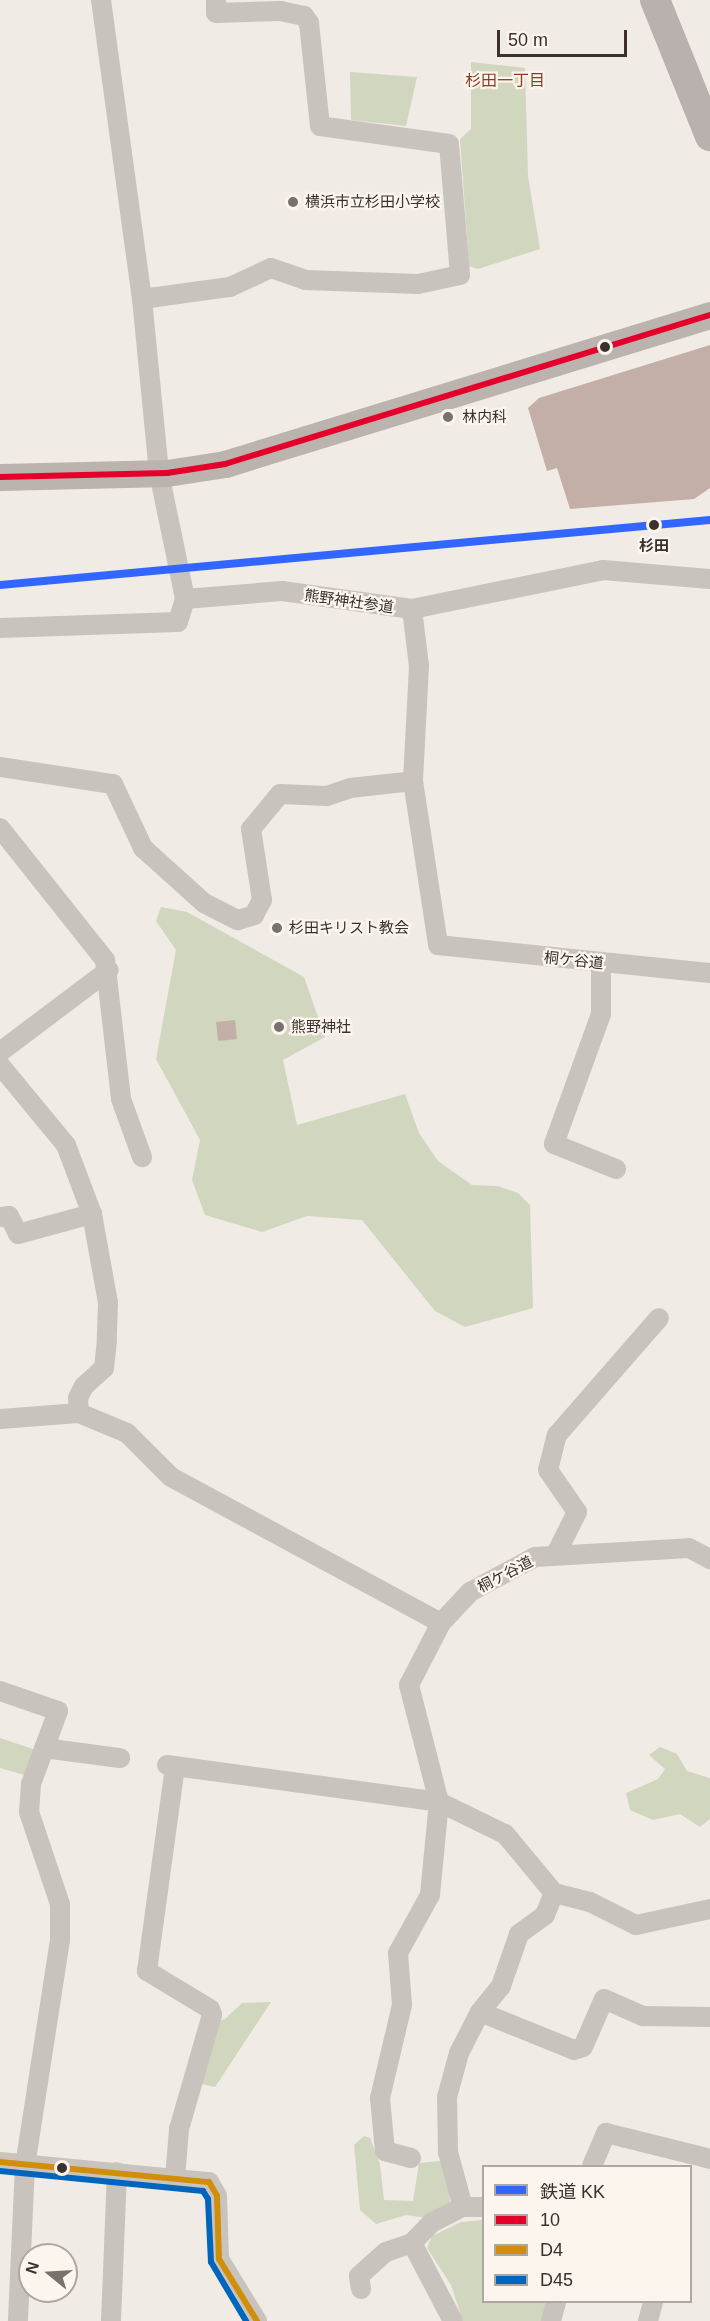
<!DOCTYPE html>
<html>
<head>
<meta charset="utf-8">
<style>
  body { margin:0 }
  #map { position:relative; width:710px; height:2321px; overflow:hidden; background:#f0ebe5; font-family:Helvetica,"Noto Sans JP",sans-serif }
  div>[style] { position:absolute }
  .green>* { inset:0; background:#d1d6bf }
  .building>* { inset:0; background:#c3afa7; transform-origin:0 0 }
  .street>* { height:20px; margin:-10px; padding:0 10px; transform-origin:10px; border-radius:10px; background:#c9c3be }
  .secondary>* { height:27px; margin:-13.5px; padding:0 13.5px; transform-origin:13.5px; border-radius:13.5px; background:#bab3ae }
  .primary>* { height:30px; margin:-15px; padding:0 15px; transform-origin:15px; border-radius:15px; background:#b8b1ad }
  .bus-1>* { height:6px; margin:-3px; padding:0 3px; transform-origin:3px; border-radius:3px; background:#e4002b }
  .bus-2>* { height:6px; margin:-3px; padding:0 3px; transform-origin:3px; border-radius:3px; background:#d18e09 }
  .bus-3>* { height:6px; margin:-3px; padding:0 3px; transform-origin:3px; border-radius:3px; background:#0065bd }
  .rail-1>* { height:8px; margin:-4px; padding:0 4px; transform-origin:4px; border-radius:4px; background:#36f }
  .dots>* { width:16px; height:16px; translate:-50% -50%; box-sizing:border-box; border:3px solid #fbf5ee; border-radius:50% }
  span { translate:-50% -50%; white-space:nowrap; text-align:center; line-height:1.15; -webkit-text-stroke:4.5px #fbf5ee; paint-order:stroke }
  .poi-label { font-size:15px; color:#3b302b }
  .left { translate:0 -50%; text-align:left }
  .stop-label { font-size:15px; color:#3b302b; font-weight:700 }
  .street-label { font-size:15px; color:#3b302b }
  .neighbourhood-label { font-size:16px; color:#8c3b22 }
  .legend { position:absolute; left:482px; top:2165px; width:210px; height:138px; box-sizing:border-box; background:#fbf5ee; border:2px solid #aea6a0; margin:0; padding:8px 10px; list-style:none; font-size:18px; color:#3b302b }
  .legend li { display:flex; align-items:center; gap:12px; height:30px }
  .legend b { width:30px; border:2px solid #aea6a0 }
  .north { position:absolute; left:18px; top:2243px; width:60px; height:60px; box-sizing:border-box; background:#fbf5ee; border:2px solid #aea6a0; border-radius:50%; rotate:288deg; font-size:16px; font-weight:700; line-height:24px; text-align:center; color:#3b302b }
  .north::after { content:''; display:block; margin:auto; width:21px; height:27px; background:#7a716c; clip-path:polygon(50% 0,100% 100%,50% 72%,0 100%) }
  .scale { position:absolute; left:497px; top:30px; width:130px; height:27px; box-sizing:border-box; border:3px solid #3b302b; border-top:0; padding-left:8px; font-size:18px; line-height:21px; white-space:nowrap; color:#3b302b; -webkit-text-stroke:4px #fbf5ee; paint-order:stroke }
</style>
</head>
<body>
<div id="map">
  <div class="green">
    <i style="clip-path:polygon(471px 62px,525px 68px,528px 176px,540px 249px,478px 269px,469px 266px,460px 139px,471px 129px)"></i>
    <i style="clip-path:polygon(350px 72px,417px 77px,406px 126px,351px 120px)"></i>
    <i style="clip-path:polygon(161px 907px,187px 912px,304px 977px,325px 1037px,283px 1060px,297px 1125px,405px 1094px,419px 1133px,438px 1161px,472px 1185px,498px 1186px,518px 1193px,530px 1205px,533px 1308px,465px 1327px,435px 1311px,362px 1220px,307px 1216px,262px 1232px,205px 1215px,192px 1180px,200px 1140px,156px 1059px,176px 950px,156px 921px)"></i>
    <i style="clip-path:polygon(0 1738px,39px 1751px,28px 1776px,0 1768px)"></i>
    <i style="clip-path:polygon(660px 1747px,677px 1754px,687px 1771px,710px 1778px,710px 1819px,700px 1827px,680px 1814px,653px 1820px,630px 1810px,626px 1793px,658px 1779px,665px 1769px,649px 1755px)"></i>
    <i style="clip-path:polygon(271px 2002px,215px 2087px,197px 2083px,212px 2023px,225px 2019px,242px 2003px)"></i>
    <i style="clip-path:polygon(364px 2136px,370px 2138px,380px 2164px,384px 2200px,413px 2201px,419px 2163px,440px 2161px,448px 2178px,450px 2202px,427px 2218px,406px 2215px,376px 2224px,360px 2210px,354px 2145px)"></i>
    <i style="clip-path:polygon(483px 2220px,484px 2302px,546px 2302px,541px 2321px,463px 2321px,451px 2285px,427px 2248px,432px 2236px,461px 2222px)"></i>
  </div>
  <div class="building">
    <i style="clip-path:polygon(710px 345px,710px 488px,694px 499px,570px 509px,557px 468px,547px 471px,528px 408px,539px 398px)"></i>
    <i style="left:235px;top:1020px;width:19px;height:19px;rotate:84deg"></i>
  </div>
  <div class="street">
    <i style="left:101px;top:0;width:302px;rotate:82.2deg"></i>
    <i style="left:142px;top:299px;width:175px;rotate:84.4deg"></i>
    <i style="left:159px;top:473px;width:129px;rotate:78.3deg"></i>
    <i style="left:185px;top:599px;width:97px;rotate:-4.7deg"></i>
    <i style="left:282px;top:591px;width:131px;rotate:7.9deg"></i>
    <i style="left:412px;top:609px;width:195px;rotate:-11.5deg"></i>
    <i style="left:603px;top:570px;width:107px;rotate:4.8deg"></i>
    <i style="left:142px;top:299px;width:89px;rotate:-7.8deg"></i>
    <i style="left:230px;top:287px;width:45px;rotate:-24.9deg"></i>
    <i style="left:271px;top:268px;width:36px;rotate:19deg"></i>
    <i style="left:305px;top:280px;width:113px;rotate:2deg"></i>
    <i style="left:418px;top:284px;width:43px;rotate:-12.1deg"></i>
    <i style="left:460px;top:275px;width:131px;rotate:-94.8deg"></i>
    <i style="left:449px;top:144px;width:130px;rotate:-172.1deg"></i>
    <i style="left:320px;top:126px;width:104px;rotate:-96.1deg"></i>
    <i style="left:309px;top:23px;width:9px;rotate:-126deg"></i>
    <i style="left:304px;top:16px;width:24px;rotate:-168deg"></i>
    <i style="left:281px;top:11px;width:65px;rotate:178.2deg"></i>
    <i style="left:216px;top:13px;width:13px;rotate:-90deg"></i>
    <i style="left:412px;top:609px;width:57px;rotate:83deg"></i>
    <i style="left:419px;top:666px;width:115px;rotate:93deg"></i>
    <i style="left:413px;top:781px;width:166px;rotate:81.3deg"></i>
    <i style="left:438px;top:945px;width:273px;rotate:5.9deg"></i>
    <i style="left:0;top:628px;width:178px;rotate:-1.9deg"></i>
    <i style="left:178px;top:622px;width:24px;rotate:-73deg"></i>
    <i style="left:0;top:767px;width:114px;rotate:8.6deg"></i>
    <i style="left:113px;top:784px;width:71px;rotate:64.9deg"></i>
    <i style="left:143px;top:848px;width:82px;rotate:42deg"></i>
    <i style="left:204px;top:903px;width:38px;rotate:27deg"></i>
    <i style="left:238px;top:920px;width:17px;rotate:-17deg"></i>
    <i style="left:254px;top:915px;width:17px;rotate:-62deg"></i>
    <i style="left:262px;top:900px;width:72px;rotate:-98.8deg"></i>
    <i style="left:251px;top:829px;width:45px;rotate:-50.4deg"></i>
    <i style="left:280px;top:794px;width:47px;rotate:2.4deg"></i>
    <i style="left:327px;top:796px;width:24px;rotate:-19deg"></i>
    <i style="left:350px;top:788px;width:63px;rotate:-6.3deg"></i>
    <i style="left:0;top:828px;width:169px;rotate:51.5deg"></i>
    <i style="left:105px;top:960px;width:140px;rotate:83.4deg"></i>
    <i style="left:121px;top:1099px;width:62px;rotate:70.1deg"></i>
    <i style="left:601px;top:963px;width:51px;rotate:90deg"></i>
    <i style="left:601px;top:1014px;width:138px;rotate:109.9deg"></i>
    <i style="left:554px;top:1144px;width:67px;rotate:22deg"></i>
    <i style="left:0;top:1052px;width:136px;rotate:-37deg"></i>
    <i style="left:0;top:1065px;width:104px;rotate:50.5deg"></i>
    <i style="left:66px;top:1145px;width:74px;rotate:69.4deg"></i>
    <i style="left:92px;top:1214px;width:90px;rotate:79.8deg"></i>
    <i style="left:108px;top:1303px;width:37px;rotate:92deg"></i>
    <i style="left:107px;top:1340px;width:28px;rotate:96deg"></i>
    <i style="left:104px;top:1368px;width:27px;rotate:138deg"></i>
    <i style="left:84px;top:1386px;width:13px;rotate:117deg"></i>
    <i style="left:78px;top:1398px;width:15px;rotate:86deg"></i>
    <i style="left:0;top:1217px;width:9px;rotate:-6deg"></i>
    <i style="left:9px;top:1216px;width:20px;rotate:63deg"></i>
    <i style="left:18px;top:1234px;width:77px;rotate:-15.1deg"></i>
    <i style="left:0;top:1419px;width:79px;rotate:-4.3deg"></i>
    <i style="left:79px;top:1413px;width:52px;rotate:22.6deg"></i>
    <i style="left:127px;top:1433px;width:62px;rotate:45deg"></i>
    <i style="left:171px;top:1477px;width:307px;rotate:28.4deg"></i>
    <i style="left:556px;top:1554px;width:47px;rotate:-63.4deg"></i>
    <i style="left:577px;top:1512px;width:51px;rotate:-124.6deg"></i>
    <i style="left:548px;top:1470px;width:36px;rotate:-76deg"></i>
    <i style="left:557px;top:1435px;width:155px;rotate:-48.9deg"></i>
    <i style="left:0;top:1691px;width:61px;rotate:19deg"></i>
    <i style="left:58px;top:1711px;width:78px;rotate:110.3deg"></i>
    <i style="left:31px;top:1784px;width:28px;rotate:94deg"></i>
    <i style="left:29px;top:1812px;width:97px;rotate:71.4deg"></i>
    <i style="left:60px;top:1904px;width:36px;rotate:90deg"></i>
    <i style="left:60px;top:1940px;width:228px;rotate:98.8deg"></i>
    <i style="left:25px;top:2165px;width:156px;rotate:92.6deg"></i>
    <i style="left:44px;top:1748px;width:77px;rotate:7.5deg"></i>
    <i style="left:167px;top:1765px;width:275px;rotate:7.7deg"></i>
    <i style="left:439px;top:1802px;width:73px;rotate:25.9deg"></i>
    <i style="left:505px;top:1834px;width:77px;rotate:50.3deg"></i>
    <i style="left:480px;top:2012px;width:101px;rotate:22deg"></i>
    <i style="left:574px;top:2050px;width:9px;rotate:-18deg"></i>
    <i style="left:583px;top:2047px;width:52px;rotate:-66.4deg"></i>
    <i style="left:604px;top:1999px;width:43px;rotate:23.6deg"></i>
    <i style="left:643px;top:2016px;width:67px;rotate:0.9deg"></i>
    <i style="left:411px;top:2158px;width:27px;rotate:-165deg"></i>
    <i style="left:385px;top:2151px;width:53px;rotate:-95.4deg"></i>
    <i style="left:380px;top:2098px;width:96px;rotate:-76.7deg"></i>
    <i style="left:402px;top:2005px;width:52px;rotate:-94.4deg"></i>
    <i style="left:398px;top:1953px;width:66px;rotate:-61.1deg"></i>
    <i style="left:430px;top:1895px;width:93px;rotate:-84.5deg"></i>
    <i style="left:439px;top:1802px;width:121px;rotate:-104.4deg"></i>
    <i style="left:409px;top:1685px;width:70px;rotate:-62.7deg"></i>
    <i style="left:441px;top:1623px;width:42px;rotate:-46.9deg"></i>
    <i style="left:470px;top:1592px;width:74px;rotate:-28.3deg"></i>
    <i style="left:535px;top:1557px;width:154px;rotate:-3.3deg"></i>
    <i style="left:689px;top:1548px;width:24px;rotate:28deg"></i>
    <i style="left:0;top:2162px;width:210px;rotate:5.5deg"></i>
    <i style="left:209px;top:2182px;width:16px;rotate:60deg"></i>
    <i style="left:217px;top:2196px;width:63px;rotate:88.2deg"></i>
    <i style="left:219px;top:2259px;width:73px;rotate:58.5deg"></i>
    <i style="left:592px;top:2166px;width:36px;rotate:-67deg"></i>
    <i style="left:606px;top:2133px;width:107px;rotate:14deg"></i>
    <i style="left:175px;top:2178px;width:49px;rotate:-85.3deg"></i>
    <i style="left:179px;top:2129px;width:119px;rotate:-73.9deg"></i>
    <i style="left:212px;top:2015px;width:6px;rotate:-108deg"></i>
    <i style="left:210px;top:2009px;width:74px;rotate:-148.9deg"></i>
    <i style="left:147px;top:1971px;width:206px;rotate:-82.2deg"></i>
    <i style="left:463px;top:2207px;width:57px;rotate:-105.3deg"></i>
    <i style="left:448px;top:2152px;width:55px;rotate:-91deg"></i>
    <i style="left:447px;top:2097px;width:46px;rotate:-74.7deg"></i>
    <i style="left:459px;top:2053px;width:46px;rotate:-62.9deg"></i>
    <i style="left:480px;top:2012px;width:33px;rotate:-51deg"></i>
    <i style="left:501px;top:1986px;width:55px;rotate:-70.9deg"></i>
    <i style="left:519px;top:1934px;width:32px;rotate:-36deg"></i>
    <i style="left:545px;top:1915px;width:24px;rotate:-68deg"></i>
    <i style="left:554px;top:1893px;width:37px;rotate:14deg"></i>
    <i style="left:590px;top:1902px;width:51px;rotate:26.6deg"></i>
    <i style="left:636px;top:1925px;width:76px;rotate:-12.2deg"></i>
    <i style="left:412px;top:2243px;width:88px;rotate:62.3deg"></i>
    <i style="left:361px;top:2289px;width:13px;rotate:-99deg"></i>
    <i style="left:359px;top:2276px;width:36px;rotate:-42deg"></i>
    <i style="left:386px;top:2252px;width:28px;rotate:-19deg"></i>
    <i style="left:412px;top:2243px;width:28px;rotate:-46deg"></i>
    <i style="left:431px;top:2223px;width:36px;rotate:-27deg"></i>
    <i style="left:463px;top:2207px;width:21px"></i>
    <i style="left:111px;top:2321px;width:149px;rotate:-87.7deg"></i>
    <i style="left:551px;top:2321px;width:20px;rotate:-75deg"></i>
    <i style="left:648px;top:2321px;width:20px;rotate:-75deg"></i>
  </div>
  <div class="secondary">
    <i style="left:0;top:477px;width:167px;rotate:-1.4deg"></i>
    <i style="left:167px;top:473px;width:59px;rotate:-8.8deg"></i>
    <i style="left:225px;top:464px;width:507px;rotate:-17.08deg"></i>
  </div>
  <div class="primary">
    <i style="left:655px;top:0;width:147px;rotate:68deg"></i>
  </div>
  <div class="bus-1">
    <i style="left:0;top:477px;width:167px;rotate:-1.4deg"></i>
    <i style="left:167px;top:473px;width:59px;rotate:-8.8deg"></i>
    <i style="left:225px;top:464px;width:507px;rotate:-17.08deg"></i>
  </div>
  <div class="bus-2">
    <i style="left:0;top:2162px;width:210px;rotate:5.5deg"></i>
    <i style="left:209px;top:2182px;width:16px;rotate:60deg"></i>
    <i style="left:217px;top:2196px;width:63px;rotate:88.2deg"></i>
    <i style="left:219px;top:2259px;width:73px;rotate:58.5deg"></i>
  </div>
  <div class="bus-3">
    <i style="left:0;top:2171px;width:204px;rotate:5.6deg"></i>
    <i style="left:203px;top:2191px;width:9px;rotate:58deg"></i>
    <i style="left:208px;top:2199px;width:63px;rotate:87.3deg"></i>
    <i style="left:211px;top:2262px;width:69px;rotate:59.3deg"></i>
  </div>
  <div class="rail-1">
    <i style="left:0;top:585px;width:713px;rotate:-5.23deg"></i>
  </div>
  <div class="dots">
    <i style="left:293px;top:202px;background:#7a716c"></i>
    <i style="left:605px;top:347px;background:#3b302b"></i>
    <i style="left:448px;top:417px;background:#7a716c"></i>
    <i style="left:654px;top:525px;background:#3b302b"></i>
    <i style="left:277px;top:928px;background:#7a716c"></i>
    <i style="left:279px;top:1027px;background:#7a716c"></i>
    <i style="left:62px;top:2168px;background:#3b302b"></i>
  </div>
  <div class="poi-label">
    <span class="left" style="left:305px;top:202px">横浜市立杉田小学校</span>
    <span class="left" style="left:462px;top:417px">林内科</span>
    <span class="left" style="left:289px;top:928px">杉田キリスト教会</span>
    <span class="left" style="left:291px;top:1027px">熊野神社</span>
  </div>
  <div class="stop-label">
    <span style="left:654px;top:546px">杉田</span>
  </div>
  <div class="street-label">
    <span style="left:349px;top:601px;rotate:8deg">熊野神社参道</span>
    <span style="left:574px;top:960px;rotate:6deg">桐ケ谷道</span>
    <span style="left:505px;top:1574px;rotate:-28deg">桐ケ谷道</span>
  </div>
  <div class="neighbourhood-label">
    <span style="left:505px;top:81px">杉田一丁目</span>
  </div>
  <ul class="legend">
  <li><b style="height:8px;background:#36f"></b>鉄道 KK</li>
  <li><b style="height:8px;background:#e4002b"></b>10</li>
  <li><b style="height:8px;background:#d18e09"></b>D4</li>
  <li><b style="height:8px;background:#0065bd"></b>D45</li>
  </ul>
  <div class="north">N</div>
  <div class="scale">50 m</div>
</div>
</body>
</html>
